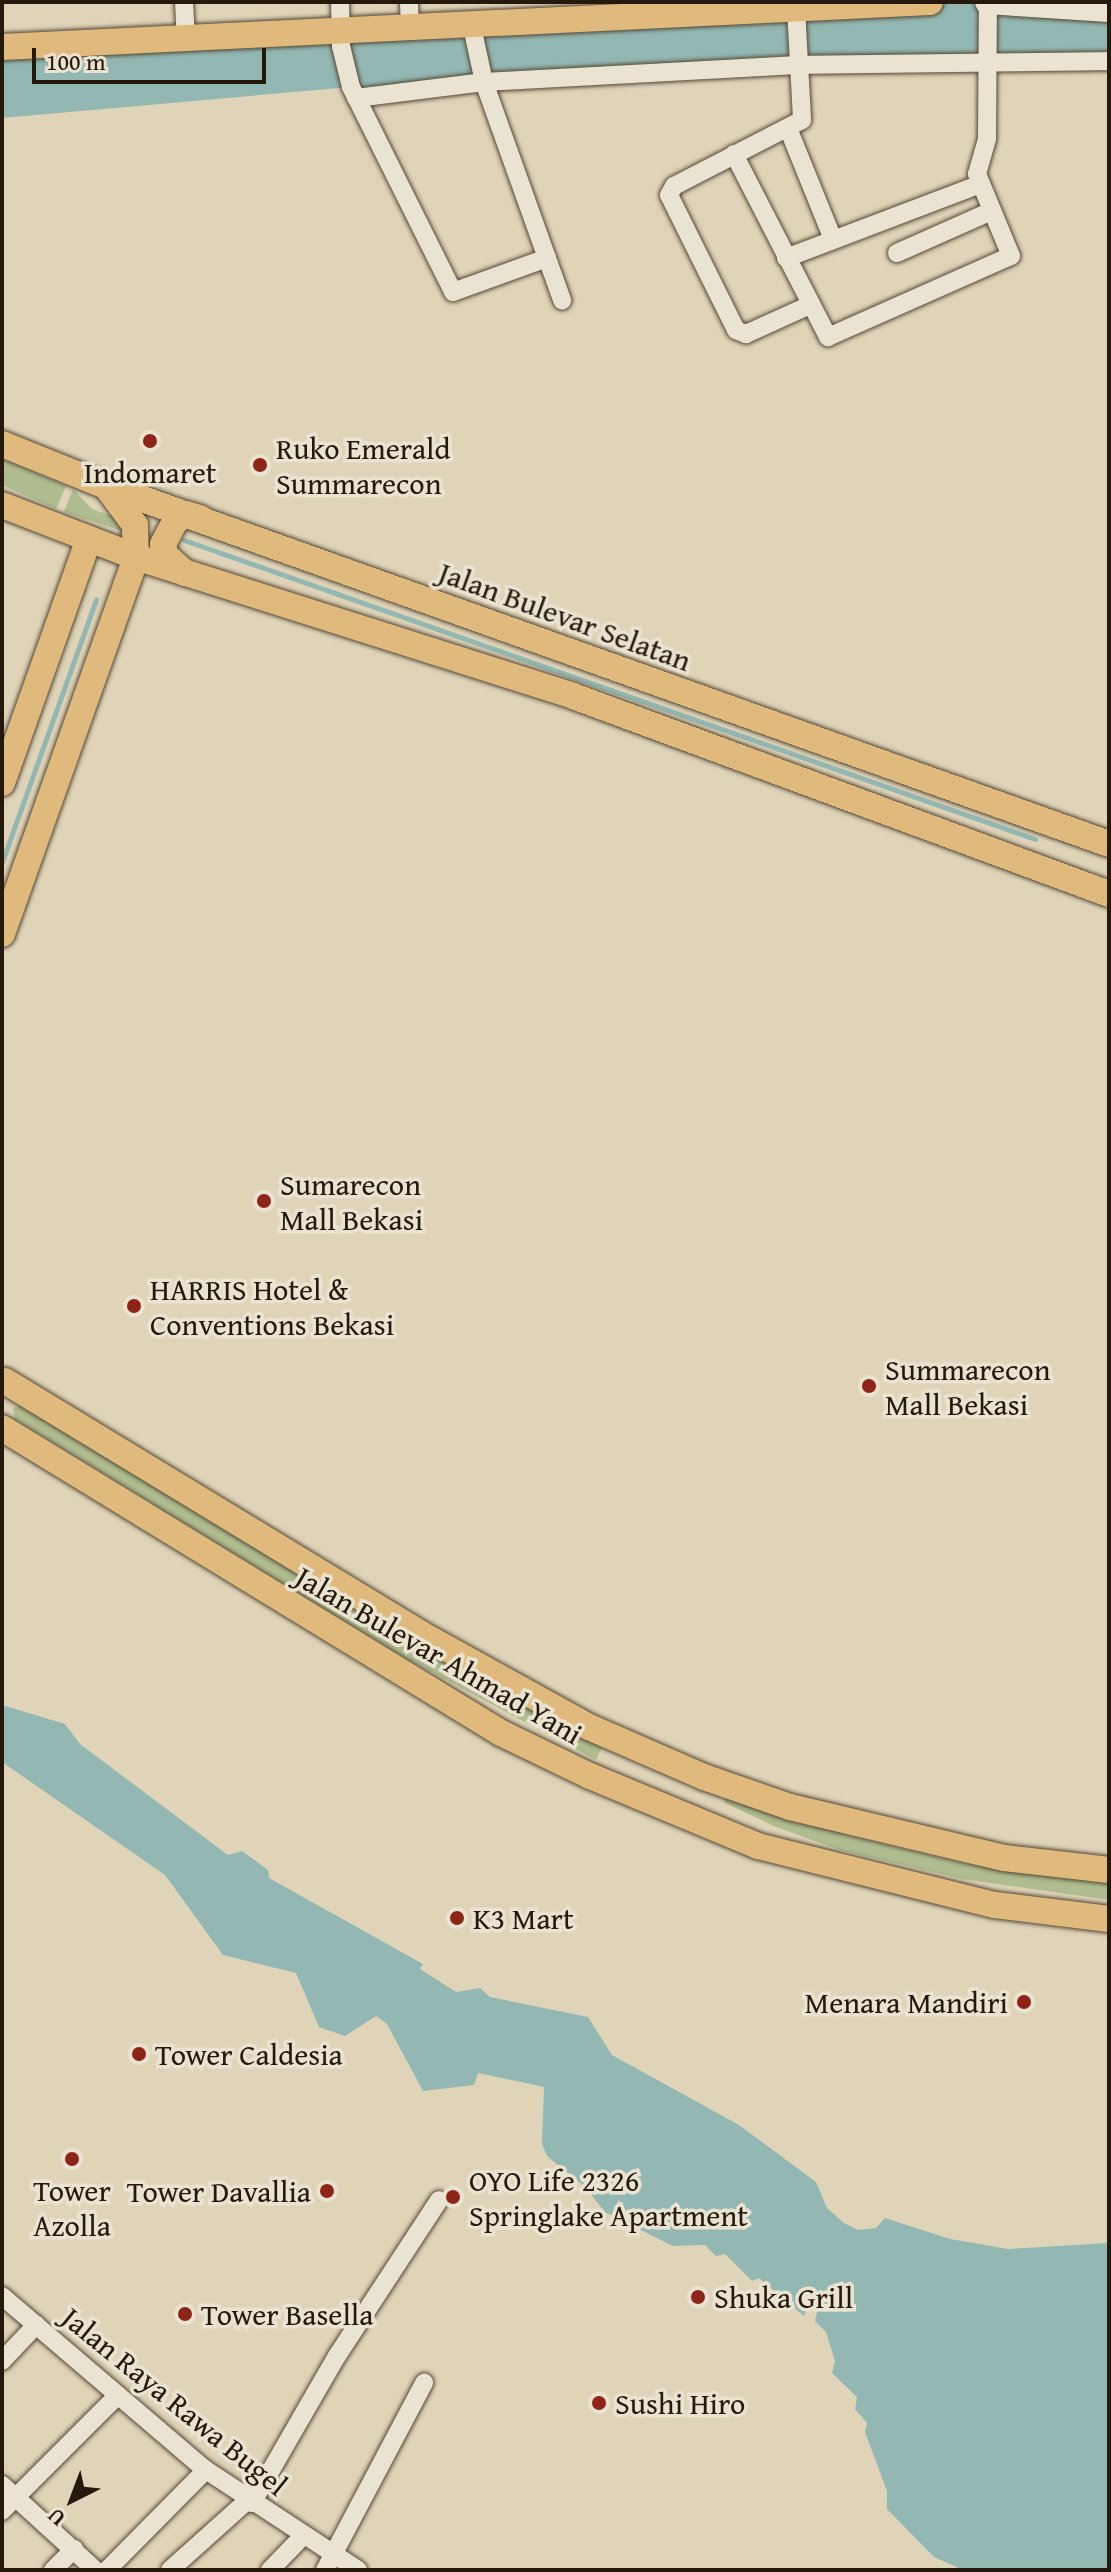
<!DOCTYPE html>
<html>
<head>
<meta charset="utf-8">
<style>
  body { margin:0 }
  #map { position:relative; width:1111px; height:2572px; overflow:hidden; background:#dfd4b8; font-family:"Gentium Book Plus",serif }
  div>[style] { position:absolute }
  .green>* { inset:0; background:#afbd90 }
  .water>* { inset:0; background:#93b8b3 }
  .stream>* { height:5px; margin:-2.5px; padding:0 2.5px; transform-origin:2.5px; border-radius:2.5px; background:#93b8b3 }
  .roads { filter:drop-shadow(0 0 2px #544836) drop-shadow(0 0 2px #544836) }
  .street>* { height:18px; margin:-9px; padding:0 9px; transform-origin:9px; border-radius:9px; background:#eae3d1 }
  .secondary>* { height:24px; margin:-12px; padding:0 12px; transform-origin:12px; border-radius:12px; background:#eae3d1 }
  .primary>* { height:26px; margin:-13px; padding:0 13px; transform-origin:13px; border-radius:13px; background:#e0ba7c }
  .dots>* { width:22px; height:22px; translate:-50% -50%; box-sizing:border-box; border:4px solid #eae3d1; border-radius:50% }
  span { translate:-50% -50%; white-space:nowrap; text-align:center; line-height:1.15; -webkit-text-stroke:7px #eae3d1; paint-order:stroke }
  .poi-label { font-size:30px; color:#25190b }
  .left { translate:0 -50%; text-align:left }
  .right { translate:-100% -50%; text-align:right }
  .street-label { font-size:30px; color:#25190b }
  .frame { position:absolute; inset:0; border:4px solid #25190b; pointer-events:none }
  .north { position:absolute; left:32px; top:2460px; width:80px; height:80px; -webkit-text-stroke:6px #eae3d1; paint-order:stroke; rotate:222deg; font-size:22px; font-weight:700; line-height:32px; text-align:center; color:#25190b }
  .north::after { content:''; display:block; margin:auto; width:28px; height:36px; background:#25190b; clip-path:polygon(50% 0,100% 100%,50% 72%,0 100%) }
  .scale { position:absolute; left:32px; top:48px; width:234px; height:36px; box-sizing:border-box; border:4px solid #25190b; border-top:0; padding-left:10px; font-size:24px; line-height:28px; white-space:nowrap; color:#25190b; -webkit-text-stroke:6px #eae3d1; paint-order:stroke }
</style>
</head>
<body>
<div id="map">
  <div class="green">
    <i style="clip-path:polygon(2px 459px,66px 486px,56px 509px,2px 485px)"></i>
    <i style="clip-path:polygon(73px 489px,92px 509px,129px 522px,134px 535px,64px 512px)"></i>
    <i style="clip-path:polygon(23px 1405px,411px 1643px,603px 1745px,596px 1760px,403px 1657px,15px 1419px,13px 1408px)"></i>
    <i style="clip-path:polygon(724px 1796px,849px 1836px,967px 1864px,1109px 1884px,1109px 1900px,962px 1879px,840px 1850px,776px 1827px,725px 1803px)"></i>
  </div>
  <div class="water">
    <i style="clip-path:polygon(930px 2px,1109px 10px,1109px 61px,1029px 60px,356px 98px,351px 87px,2px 118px,2px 47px)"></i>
    <i style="clip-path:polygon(2px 1705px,65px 1724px,80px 1744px,228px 1855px,242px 1851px,268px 1870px,269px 1878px,423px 1964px,420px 1969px,456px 1992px,480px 1988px,490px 1997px,588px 2017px,612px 2055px,739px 2125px,816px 2182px,827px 2208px,844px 2223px,858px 2230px,876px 2228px,885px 2218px,950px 2239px,1008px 2249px,1109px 2243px,1109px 2570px,963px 2570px,934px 2557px,887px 2509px,887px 2491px,865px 2432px,867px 2423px,855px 2409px,857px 2397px,832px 2373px,835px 2361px,826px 2332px,815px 2321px,820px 2299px,813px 2295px,804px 2316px,759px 2278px,752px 2281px,725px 2254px,716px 2256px,705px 2245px,673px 2246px,605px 2212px,585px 2187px,547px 2156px,542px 2144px,544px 2087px,478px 2073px,474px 2085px,423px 2091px,387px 2024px,376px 2016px,345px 2036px,319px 2027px,296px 1973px,223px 1955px,165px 1875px,2px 1762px)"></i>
  </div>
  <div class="stream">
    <i style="left:184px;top:540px;width:902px;rotate:19.36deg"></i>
    <i style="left:2px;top:862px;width:279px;rotate:-70.3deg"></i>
  </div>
  <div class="roads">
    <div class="street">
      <i style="left:184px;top:2px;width:37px;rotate:87deg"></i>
      <i style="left:340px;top:2px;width:44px;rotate:88.7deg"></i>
      <i style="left:341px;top:46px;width:42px;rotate:76.3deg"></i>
      <i style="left:351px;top:87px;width:229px;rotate:63.5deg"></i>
      <i style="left:453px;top:292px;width:100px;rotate:-19.9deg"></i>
      <i style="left:409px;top:2px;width:24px;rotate:88deg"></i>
      <i style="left:796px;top:8px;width:112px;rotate:86.9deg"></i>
      <i style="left:802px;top:120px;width:144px;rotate:152.7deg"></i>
      <i style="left:674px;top:186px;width:10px;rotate:119deg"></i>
      <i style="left:669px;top:195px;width:151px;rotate:63.6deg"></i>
      <i style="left:736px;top:330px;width:11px;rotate:22deg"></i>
      <i style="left:746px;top:334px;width:70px;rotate:-24.4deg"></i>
      <i style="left:471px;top:22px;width:61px;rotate:77.8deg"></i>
      <i style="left:484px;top:82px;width:232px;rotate:70.3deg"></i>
      <i style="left:356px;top:98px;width:129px;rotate:-7.1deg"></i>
      <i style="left:484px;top:82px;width:314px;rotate:-3.1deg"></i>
      <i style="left:798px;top:65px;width:311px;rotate:-0.7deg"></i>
      <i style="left:788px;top:128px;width:118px;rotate:68deg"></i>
      <i style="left:734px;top:154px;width:206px;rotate:62.8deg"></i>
      <i style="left:828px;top:337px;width:200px;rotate:-23.9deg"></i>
      <i style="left:1011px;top:256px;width:89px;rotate:-112.5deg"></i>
      <i style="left:977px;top:174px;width:37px;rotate:-74deg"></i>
      <i style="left:987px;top:138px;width:136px;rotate:-89.6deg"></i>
      <i style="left:897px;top:253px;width:101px;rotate:-24deg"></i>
      <i style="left:786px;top:258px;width:205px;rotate:-20.8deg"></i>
      <i style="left:2px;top:2296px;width:268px;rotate:40.5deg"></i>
      <i style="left:206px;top:2470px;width:182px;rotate:33.3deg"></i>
      <i style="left:2px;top:2361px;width:50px;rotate:-46.6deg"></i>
      <i style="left:2px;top:2485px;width:126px;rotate:42.4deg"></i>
      <i style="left:252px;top:2503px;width:170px;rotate:-60deg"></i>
      <i style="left:337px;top:2356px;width:186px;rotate:-56.8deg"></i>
      <i style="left:2px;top:2511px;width:164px;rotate:-45deg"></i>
      <i style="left:53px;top:2570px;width:30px;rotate:-45deg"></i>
      <i style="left:107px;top:2570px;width:141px;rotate:-45.3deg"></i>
      <i style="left:170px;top:2570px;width:105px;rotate:-41.9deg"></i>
      <i style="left:270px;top:2570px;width:47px;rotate:-45.9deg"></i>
      <i style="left:325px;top:2570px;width:212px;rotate:-62.1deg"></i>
    </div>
    <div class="secondary">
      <i style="left:987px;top:2px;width:122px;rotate:3.8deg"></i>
    </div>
    <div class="primary">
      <i style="left:2px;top:47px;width:929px;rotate:-2.78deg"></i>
      <i style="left:2px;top:444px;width:112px;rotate:22deg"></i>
      <i style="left:106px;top:486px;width:1065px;rotate:19.64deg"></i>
      <i style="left:2px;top:505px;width:144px;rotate:21.2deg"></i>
      <i style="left:136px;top:557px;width:459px;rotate:17.6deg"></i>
      <i style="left:573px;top:696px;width:571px;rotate:20.27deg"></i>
      <i style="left:185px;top:573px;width:27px;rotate:-138deg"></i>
      <i style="left:165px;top:555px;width:11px;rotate:-100deg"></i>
      <i style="left:163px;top:544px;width:26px;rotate:-62deg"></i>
      <i style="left:175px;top:521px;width:13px;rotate:-32deg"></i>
      <i style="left:186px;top:514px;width:15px;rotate:16deg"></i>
      <i style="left:2px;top:783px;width:259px;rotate:-70.4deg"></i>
      <i style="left:2px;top:934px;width:400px;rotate:-70.4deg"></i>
      <i style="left:136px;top:557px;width:32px;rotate:-92deg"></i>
      <i style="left:135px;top:525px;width:49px;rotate:-126.6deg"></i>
      <i style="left:5px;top:1381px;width:485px;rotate:31.3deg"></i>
      <i style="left:419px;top:1633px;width:194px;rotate:28.9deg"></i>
      <i style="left:589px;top:1727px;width:125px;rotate:23.5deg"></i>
      <i style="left:704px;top:1777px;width:91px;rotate:19.2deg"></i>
      <i style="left:790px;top:1807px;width:220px;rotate:13.4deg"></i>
      <i style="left:1004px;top:1858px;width:106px;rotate:6.5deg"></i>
      <i style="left:2px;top:1428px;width:585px;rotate:31.43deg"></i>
      <i style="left:501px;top:1733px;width:99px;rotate:25.8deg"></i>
      <i style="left:590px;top:1776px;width:182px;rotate:22.6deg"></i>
      <i style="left:758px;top:1846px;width:244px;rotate:14deg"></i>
      <i style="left:995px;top:1905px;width:115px;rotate:7deg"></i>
    </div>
  </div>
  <div class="dots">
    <i style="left:150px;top:441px;background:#8f2418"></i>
    <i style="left:260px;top:465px;background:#8f2418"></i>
    <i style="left:264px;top:1201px;background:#8f2418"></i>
    <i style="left:134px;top:1306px;background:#8f2418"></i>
    <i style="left:869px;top:1386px;background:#8f2418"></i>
    <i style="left:457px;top:1918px;background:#8f2418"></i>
    <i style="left:1024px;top:2002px;background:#8f2418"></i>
    <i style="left:139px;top:2054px;background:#8f2418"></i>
    <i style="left:72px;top:2159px;background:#8f2418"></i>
    <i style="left:327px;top:2191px;background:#8f2418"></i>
    <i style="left:453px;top:2197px;background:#8f2418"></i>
    <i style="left:698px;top:2297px;background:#8f2418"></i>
    <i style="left:185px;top:2314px;background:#8f2418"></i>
    <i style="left:599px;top:2403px;background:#8f2418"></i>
  </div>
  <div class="poi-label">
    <span class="left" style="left:276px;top:465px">Ruko Emerald<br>Summarecon</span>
    <span style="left:150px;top:472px">Indomaret</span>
    <span class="left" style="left:280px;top:1201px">Sumarecon<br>Mall Bekasi</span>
    <span class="left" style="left:150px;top:1306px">HARRIS Hotel &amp;<br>Conventions Bekasi</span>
    <span class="left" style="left:885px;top:1386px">Summarecon<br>Mall Bekasi</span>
    <span class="left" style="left:473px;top:1918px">K3 Mart</span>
    <span class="right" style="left:1008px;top:2002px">Menara Mandiri</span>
    <span class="left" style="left:155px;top:2054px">Tower Caldesia</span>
    <span class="left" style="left:469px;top:2197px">OYO Life 2326<br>Springlake Apartment</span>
    <span style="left:72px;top:2207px">Tower<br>Azolla</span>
    <span class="right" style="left:311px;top:2191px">Tower Davallia</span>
    <span class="left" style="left:714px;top:2297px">Shuka Grill</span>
    <span class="left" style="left:201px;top:2314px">Tower Basella</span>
    <span class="left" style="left:615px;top:2403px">Sushi Hiro</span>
  </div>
  <div class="street-label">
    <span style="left:565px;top:616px;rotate:20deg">Jalan Bulevar Selatan</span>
    <span style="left:439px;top:1655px;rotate:30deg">Jalan Bulevar Ahmad Yani</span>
    <span style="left:175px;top:2401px;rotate:39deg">Jalan Raya Rawa Bugel</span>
  </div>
  <div class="frame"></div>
  <div class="north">U</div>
  <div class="scale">100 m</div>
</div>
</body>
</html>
